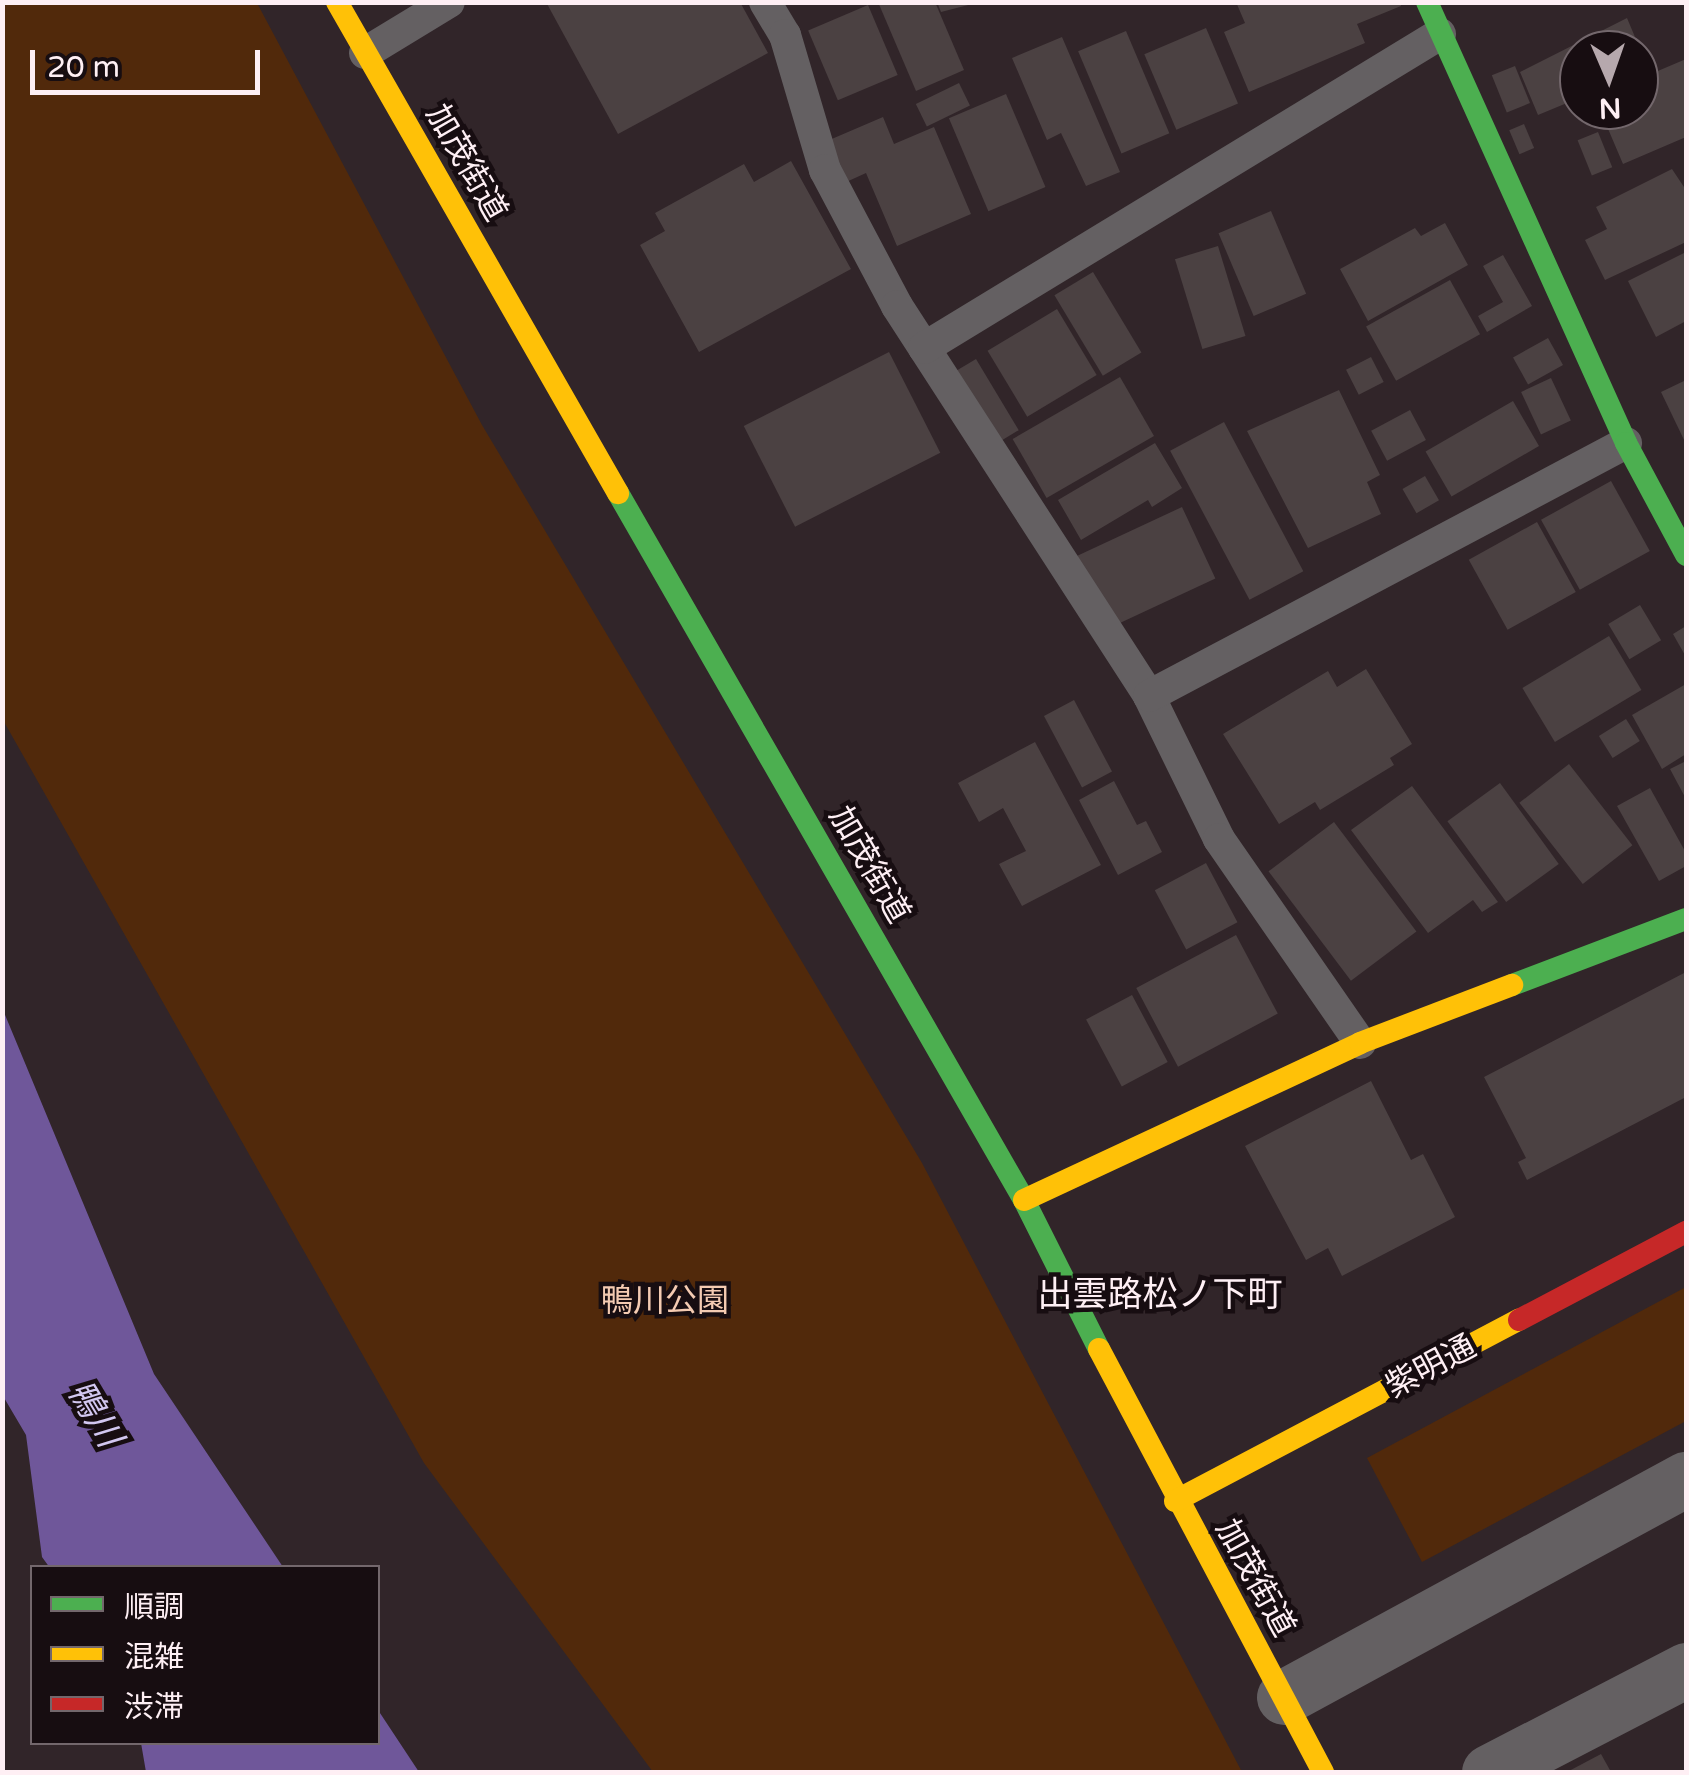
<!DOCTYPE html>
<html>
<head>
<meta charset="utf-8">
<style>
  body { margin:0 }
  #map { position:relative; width:1689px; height:1775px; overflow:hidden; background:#312529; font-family:"Varela Round","Noto Sans JP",sans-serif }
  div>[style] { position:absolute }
  .green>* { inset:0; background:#51290b }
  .water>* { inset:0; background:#6f579a }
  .building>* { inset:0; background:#4b4142; transform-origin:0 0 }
  .lane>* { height:32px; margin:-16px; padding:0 16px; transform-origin:16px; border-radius:16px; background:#646062 }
  .street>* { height:55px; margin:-27.5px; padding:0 27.5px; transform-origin:27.5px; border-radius:27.5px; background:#646062 }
  .fast>* { height:22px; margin:-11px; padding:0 11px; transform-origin:11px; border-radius:11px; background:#4caf50 }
  .slow>* { height:22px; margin:-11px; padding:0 11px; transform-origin:11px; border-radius:11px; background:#ffc107 }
  .jam>* { height:22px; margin:-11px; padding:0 11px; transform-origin:11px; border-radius:11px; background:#c62828 }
  span { translate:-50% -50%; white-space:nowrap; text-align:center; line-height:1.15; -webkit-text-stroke:9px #170d11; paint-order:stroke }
  .street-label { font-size:32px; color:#feeff4 }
  .park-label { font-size:32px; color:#f4cbb2 }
  .neighbourhood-label { font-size:35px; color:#feeff4 }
  .water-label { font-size:35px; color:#d2c7f0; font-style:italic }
  .frame { position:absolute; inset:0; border:5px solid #feeff4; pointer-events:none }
  .legend { position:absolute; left:30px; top:1565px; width:350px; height:180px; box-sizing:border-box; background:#170d11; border:2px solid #73676c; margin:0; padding:12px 18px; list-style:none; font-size:30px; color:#feeff4 }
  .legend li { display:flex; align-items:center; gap:20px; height:50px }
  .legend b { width:50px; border:2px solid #73676c }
  .north { position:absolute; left:1559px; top:30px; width:100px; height:100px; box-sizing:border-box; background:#170d11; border:2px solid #73676c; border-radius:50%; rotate:178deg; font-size:28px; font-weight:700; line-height:40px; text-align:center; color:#feeff4 }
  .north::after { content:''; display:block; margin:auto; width:35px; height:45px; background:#b6a8ad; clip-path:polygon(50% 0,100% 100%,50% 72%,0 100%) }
  .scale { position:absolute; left:30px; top:50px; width:230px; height:45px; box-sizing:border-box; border:5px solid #feeff4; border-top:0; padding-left:12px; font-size:30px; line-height:35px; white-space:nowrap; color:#feeff4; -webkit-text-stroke:8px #170d11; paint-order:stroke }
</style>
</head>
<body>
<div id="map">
  <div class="green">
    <i style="clip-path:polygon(2px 3px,257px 3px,482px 425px,922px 1163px,1242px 1772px,653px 1772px,424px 1463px,3px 720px)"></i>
    <i style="clip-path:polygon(1686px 1287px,1686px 1421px,1422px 1562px,1367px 1458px)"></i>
  </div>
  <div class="water">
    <i style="clip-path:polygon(3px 1010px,154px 1374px,283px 1567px,50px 1568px,42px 1557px,26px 1435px,3px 1396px)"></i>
    <i style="clip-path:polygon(378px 1710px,419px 1772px,146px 1772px,141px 1743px,378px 1742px)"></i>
  </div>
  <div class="building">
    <i style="clip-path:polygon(546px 2px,740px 2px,768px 53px,618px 134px)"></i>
    <i style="clip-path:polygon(878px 2px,935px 2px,964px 70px,916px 91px)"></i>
    <i style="clip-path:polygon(937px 2px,980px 2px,941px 12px)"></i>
    <i style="clip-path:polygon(1236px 2px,1400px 2px,1401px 6px,1357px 24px,1365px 43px,1249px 92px,1224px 32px,1245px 23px)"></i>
    <i style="left:868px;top:5px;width:76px;height:65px;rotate:67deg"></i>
    <i style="clip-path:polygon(1627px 18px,1648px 68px,1639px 72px,1639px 50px,1579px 50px,1579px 98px,1538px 115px,1520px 72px)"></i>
    <i style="left:1206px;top:28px;width:82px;height:67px;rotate:67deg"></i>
    <i style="left:1126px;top:31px;width:111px;height:52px;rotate:67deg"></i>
    <i style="clip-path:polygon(1062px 37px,1120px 172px,1086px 186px,1061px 133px,1047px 140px,1012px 58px)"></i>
    <i style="clip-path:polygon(1686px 59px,1686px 137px,1623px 164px,1600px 110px,1639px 110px,1639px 79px)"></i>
    <i style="left:1515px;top:66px;width:40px;height:25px;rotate:68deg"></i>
    <i style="left:959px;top:83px;width:25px;height:48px;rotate:64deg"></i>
    <i style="left:1006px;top:94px;width:101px;height:62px;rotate:67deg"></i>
    <i style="clip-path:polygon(883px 117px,894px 144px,934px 127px,971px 214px,897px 246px,866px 173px,844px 183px,827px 141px)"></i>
    <i style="left:1524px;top:124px;width:26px;height:16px;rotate:67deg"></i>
    <i style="left:1598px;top:132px;width:38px;height:22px;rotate:68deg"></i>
    <i style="clip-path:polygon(791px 161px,851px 269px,699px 352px,640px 245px,665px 231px,655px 213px,744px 164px,754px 182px)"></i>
    <i style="clip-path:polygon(1672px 169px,1686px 190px,1686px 242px,1605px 280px,1585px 240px,1607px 229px,1596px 207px)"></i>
    <i style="left:1271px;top:211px;width:90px;height:57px;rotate:67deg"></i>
    <i style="clip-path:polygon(1445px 223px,1468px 265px,1368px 321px,1340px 269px,1415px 228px,1421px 236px)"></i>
    <i style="left:1218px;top:246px;width:94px;height:45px;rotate:73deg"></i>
    <i style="clip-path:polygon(1686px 252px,1686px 321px,1656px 337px,1628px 281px)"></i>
    <i style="clip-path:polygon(1503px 255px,1532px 306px,1487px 332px,1478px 316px,1503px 302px,1483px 266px)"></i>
    <i style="left:1093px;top:272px;width:94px;height:45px;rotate:59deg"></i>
    <i style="left:1450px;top:280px;width:62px;height:96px;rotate:61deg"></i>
    <i style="left:1057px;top:309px;width:77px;height:81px;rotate:59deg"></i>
    <i style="left:1548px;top:338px;width:31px;height:40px;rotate:61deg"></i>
    <i style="left:889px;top:352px;width:113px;height:163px;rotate:63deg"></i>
    <i style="left:1371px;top:357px;width:28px;height:28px;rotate:63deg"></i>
    <i style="left:976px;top:359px;width:83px;height:23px;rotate:59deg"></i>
    <i style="left:1120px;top:377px;width:68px;height:124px;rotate:60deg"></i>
    <i style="left:1551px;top:378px;width:47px;height:33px;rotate:65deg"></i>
    <i style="clip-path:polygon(1686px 380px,1686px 444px,1661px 392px)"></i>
    <i style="clip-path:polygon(1339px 390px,1380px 475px,1367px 482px,1381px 514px,1308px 548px,1247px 431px)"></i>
    <i style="left:1513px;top:401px;width:52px;height:101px;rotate:60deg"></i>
    <i style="left:1410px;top:410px;width:34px;height:44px;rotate:62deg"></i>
    <i style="left:1224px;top:422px;width:169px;height:61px;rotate:62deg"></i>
    <i style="clip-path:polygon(1155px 443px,1182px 488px,1152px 507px,1148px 500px,1081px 540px,1058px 500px)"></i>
    <i style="left:1425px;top:476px;width:28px;height:26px;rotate:60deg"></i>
    <i style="left:1611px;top:481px;width:80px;height:80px;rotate:61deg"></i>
    <i style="left:1182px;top:507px;width:79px;height:116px;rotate:65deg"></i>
    <i style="left:1537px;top:522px;width:80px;height:78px;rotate:61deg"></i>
    <i style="left:1640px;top:605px;width:41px;height:37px;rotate:59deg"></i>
    <i style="clip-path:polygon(1686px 626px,1686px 657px,1673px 634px)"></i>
    <i style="left:1609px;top:636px;width:63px;height:101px;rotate:59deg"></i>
    <i style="clip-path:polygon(1366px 669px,1412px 744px,1390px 758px,1394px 765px,1320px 810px,1315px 802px,1279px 824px,1223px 734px,1328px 671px,1337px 687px)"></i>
    <i style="clip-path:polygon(1686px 684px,1686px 754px,1662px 769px,1632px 715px)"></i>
    <i style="left:1074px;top:700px;width:81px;height:34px;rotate:62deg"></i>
    <i style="left:1626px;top:719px;width:26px;height:32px;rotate:58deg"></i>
    <i style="clip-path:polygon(1035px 742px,1101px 865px,1022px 906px,999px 864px,1026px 851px,1003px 808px,979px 822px,958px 783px)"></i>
    <i style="clip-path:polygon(1686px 761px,1686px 799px,1670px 769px)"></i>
    <i style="left:1569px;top:764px;width:103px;height:63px;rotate:52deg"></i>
    <i style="clip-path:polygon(1114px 781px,1137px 825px,1146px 821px,1162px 852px,1118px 875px,1079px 800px)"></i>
    <i style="left:1500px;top:783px;width:100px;height:65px;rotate:54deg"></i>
    <i style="clip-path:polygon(1412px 786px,1498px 902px,1482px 912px,1473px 900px,1428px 933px,1351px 830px)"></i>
    <i style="clip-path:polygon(1650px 788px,1686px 853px,1686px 866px,1659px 881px,1617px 806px)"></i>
    <i style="left:1334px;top:822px;width:137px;height:82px;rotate:53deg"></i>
    <i style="left:1206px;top:863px;width:67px;height:58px;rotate:62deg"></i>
    <i style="left:1236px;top:935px;width:89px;height:113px;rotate:62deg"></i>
    <i style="clip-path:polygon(1686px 972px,1686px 1097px,1527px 1180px,1518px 1162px,1526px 1158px,1484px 1077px)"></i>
    <i style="left:1132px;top:995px;width:76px;height:52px;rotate:62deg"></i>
    <i style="clip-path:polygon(1371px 1081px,1411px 1160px,1423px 1154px,1455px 1217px,1342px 1276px,1328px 1248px,1306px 1260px,1245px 1146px)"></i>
    <i style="clip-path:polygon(1601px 1754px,1611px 1772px,1567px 1772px)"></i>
  </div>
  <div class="lane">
    <i style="left:765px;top:2px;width:39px;rotate:59deg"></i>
    <i style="left:785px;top:35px;width:141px;rotate:73.5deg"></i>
    <i style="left:825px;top:170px;width:154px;rotate:62.1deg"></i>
    <i style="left:897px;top:306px;width:464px;rotate:57.1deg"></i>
    <i style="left:1149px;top:696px;width:159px;rotate:63.9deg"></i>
    <i style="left:1219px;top:839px;width:248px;rotate:55.3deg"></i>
    <i style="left:365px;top:53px;width:98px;rotate:-31.3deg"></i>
    <i style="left:924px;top:348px;width:604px;rotate:-31.32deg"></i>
    <i style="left:1149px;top:696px;width:540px;rotate:-27.94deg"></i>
  </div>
  <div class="street">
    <i style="left:1284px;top:1697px;width:457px;rotate:-28.5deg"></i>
    <i style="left:1489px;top:1772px;width:222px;rotate:-27.4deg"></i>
  </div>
  <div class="fast">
    <i style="left:1427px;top:2px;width:484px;rotate:65.7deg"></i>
    <i style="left:1626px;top:443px;width:127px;rotate:61.8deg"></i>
    <i style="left:618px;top:493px;width:815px;rotate:60.13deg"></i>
    <i style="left:1024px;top:1200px;width:167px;rotate:63.3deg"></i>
    <i style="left:1512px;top:985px;width:186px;rotate:-20.8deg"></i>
  </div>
  <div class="slow">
    <i style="left:337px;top:2px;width:566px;rotate:60.22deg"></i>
    <i style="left:1024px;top:1200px;width:371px;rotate:-25deg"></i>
    <i style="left:1360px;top:1043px;width:163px;rotate:-20.9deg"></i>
    <i style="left:1099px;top:1349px;width:479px;rotate:62.1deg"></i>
    <i style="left:1175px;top:1501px;width:389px;rotate:-27.8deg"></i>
  </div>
  <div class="jam">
    <i style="left:1519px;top:1320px;width:189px;rotate:-27.8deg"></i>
  </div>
  <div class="street-label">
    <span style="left:466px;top:163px;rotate:60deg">加茂街道</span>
    <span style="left:869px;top:865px;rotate:60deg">加茂街道</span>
    <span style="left:1431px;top:1367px;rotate:-28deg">紫明通</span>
    <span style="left:1255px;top:1578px;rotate:61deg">加茂街道</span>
  </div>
  <div class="park-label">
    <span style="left:665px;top:1301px">鴨川公園</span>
  </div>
  <div class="neighbourhood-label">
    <span style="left:1160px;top:1295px">出雲路松ノ下町</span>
  </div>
  <div class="water-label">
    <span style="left:94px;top:1414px;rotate:59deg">鴨川</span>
  </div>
  <div class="frame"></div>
  <ul class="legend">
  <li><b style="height:12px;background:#4caf50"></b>順調</li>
  <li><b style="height:12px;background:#ffc107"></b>混雑</li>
  <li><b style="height:12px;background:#c62828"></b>渋滞</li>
  </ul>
  <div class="north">N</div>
  <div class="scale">20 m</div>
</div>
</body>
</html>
